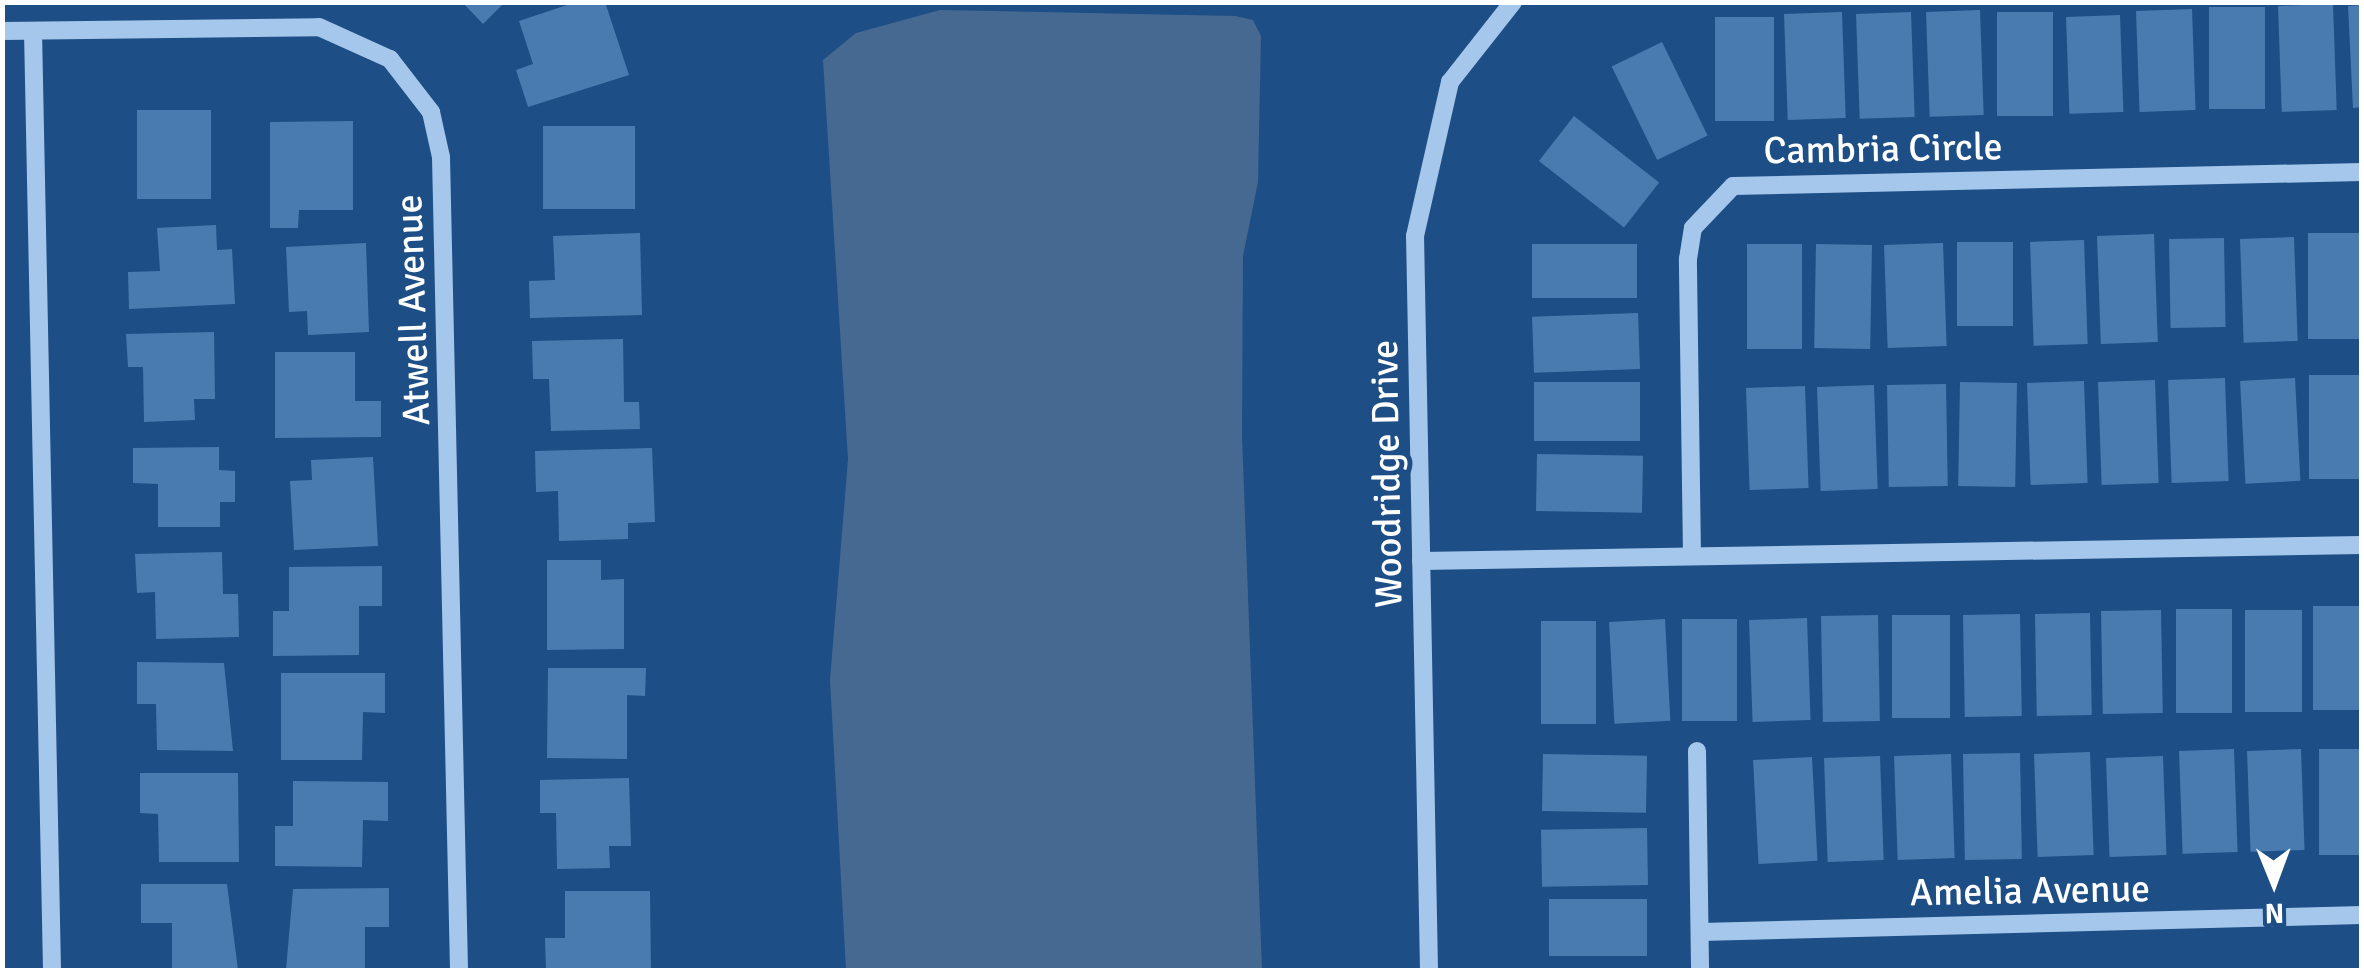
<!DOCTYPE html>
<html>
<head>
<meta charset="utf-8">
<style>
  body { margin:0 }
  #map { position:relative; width:2364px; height:973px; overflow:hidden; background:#1d4e85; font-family:Signika,sans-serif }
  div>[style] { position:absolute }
  .water>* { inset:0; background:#466991 }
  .building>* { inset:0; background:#4a7bb0; transform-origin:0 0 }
  .minor>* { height:18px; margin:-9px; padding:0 9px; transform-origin:9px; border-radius:9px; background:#a5c7eb }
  span { translate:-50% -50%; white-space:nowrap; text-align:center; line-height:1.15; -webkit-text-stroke:10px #1d4e85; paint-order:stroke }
  .street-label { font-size:38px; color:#fff }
  .frame { position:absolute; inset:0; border:5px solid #fff; pointer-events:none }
  .north { position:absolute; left:2224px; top:833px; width:100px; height:100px; -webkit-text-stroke:8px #1d4e85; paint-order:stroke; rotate:179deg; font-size:28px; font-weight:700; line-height:40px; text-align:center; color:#fff }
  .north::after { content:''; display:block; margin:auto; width:35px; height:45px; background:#fff; clip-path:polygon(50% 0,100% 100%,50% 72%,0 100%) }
</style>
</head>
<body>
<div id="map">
  <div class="water">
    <i style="clip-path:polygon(940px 10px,1235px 16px,1253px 20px,1261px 36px,1258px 182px,1243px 256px,1242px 435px,1262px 970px,846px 970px,830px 680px,848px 459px,823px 60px,856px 33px)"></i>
  </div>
  <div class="building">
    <i style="clip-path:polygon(462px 2px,505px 2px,483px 24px)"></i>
    <i style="clip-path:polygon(576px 2px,605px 2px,629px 75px,528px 107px,516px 70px,533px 64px,519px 21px)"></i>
    <i style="left:2333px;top:4px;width:106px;height:55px;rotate:88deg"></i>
    <i style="clip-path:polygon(2362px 5px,2362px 107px,2353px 108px,2348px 6px)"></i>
    <i style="left:2209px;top:7px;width:56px;height:102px"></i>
    <i style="left:2192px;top:9px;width:101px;height:56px;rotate:88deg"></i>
    <i style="left:1980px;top:10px;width:105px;height:54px;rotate:88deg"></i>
    <i style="left:1842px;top:12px;width:106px;height:58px;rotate:88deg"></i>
    <i style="left:1911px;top:12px;width:105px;height:55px;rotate:88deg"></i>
    <i style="left:1997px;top:12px;width:56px;height:104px"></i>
    <i style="left:2120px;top:15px;width:97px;height:54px;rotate:88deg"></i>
    <i style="left:1715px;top:17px;width:59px;height:104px"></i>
    <i style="left:1662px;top:42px;width:104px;height:56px;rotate:64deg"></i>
    <i style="left:137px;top:110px;width:74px;height:89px"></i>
    <i style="left:1574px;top:116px;width:108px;height:57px;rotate:38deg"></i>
    <i style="clip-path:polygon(353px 121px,353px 210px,299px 210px,298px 228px,270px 228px,270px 122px)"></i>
    <i style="left:543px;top:126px;width:92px;height:83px"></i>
    <i style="clip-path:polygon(216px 225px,217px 250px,232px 249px,235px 304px,129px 309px,128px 272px,160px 271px,157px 228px)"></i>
    <i style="clip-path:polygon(640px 233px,642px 315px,530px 318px,529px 281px,555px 280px,553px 236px)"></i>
    <i style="left:2362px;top:233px;width:106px;height:54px;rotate:90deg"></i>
    <i style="left:2154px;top:234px;width:108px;height:57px;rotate:88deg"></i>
    <i style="left:2294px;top:237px;width:104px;height:54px;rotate:88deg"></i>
    <i style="left:2224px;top:238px;width:89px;height:55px;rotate:89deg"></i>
    <i style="left:2084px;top:240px;width:104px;height:54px;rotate:88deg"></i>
    <i style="left:1957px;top:242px;width:56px;height:84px"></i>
    <i style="clip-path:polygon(366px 243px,369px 332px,308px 335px,307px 311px,289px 312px,286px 247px)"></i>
    <i style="left:1943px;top:243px;width:103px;height:59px;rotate:88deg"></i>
    <i style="left:1532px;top:244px;width:105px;height:54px"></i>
    <i style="left:1747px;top:244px;width:55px;height:105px"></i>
    <i style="left:1816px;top:244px;width:56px;height:104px;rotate:1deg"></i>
    <i style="left:1638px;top:313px;width:56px;height:106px;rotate:88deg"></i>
    <i style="clip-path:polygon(214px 332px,215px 399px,194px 399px,195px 420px,144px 422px,143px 367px,128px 367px,126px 334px)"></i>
    <i style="clip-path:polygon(623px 339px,624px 402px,639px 402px,640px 429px,551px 431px,549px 379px,533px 379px,532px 341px)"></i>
    <i style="clip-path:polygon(275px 352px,355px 352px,355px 401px,381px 401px,381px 437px,275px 438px)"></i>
    <i style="left:2362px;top:375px;width:104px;height:53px;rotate:90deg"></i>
    <i style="left:2225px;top:378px;width:103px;height:57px;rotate:88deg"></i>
    <i style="left:2295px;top:378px;width:103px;height:55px;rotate:87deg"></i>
    <i style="left:2155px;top:380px;width:103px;height:57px;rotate:88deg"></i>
    <i style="left:2084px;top:381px;width:102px;height:57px;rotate:88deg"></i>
    <i style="left:1640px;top:382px;width:59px;height:106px;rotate:90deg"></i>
    <i style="left:1960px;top:382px;width:57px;height:104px;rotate:1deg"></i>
    <i style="left:1946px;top:384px;width:102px;height:59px;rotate:89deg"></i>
    <i style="left:1874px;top:385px;width:104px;height:57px;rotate:88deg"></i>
    <i style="left:1805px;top:386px;width:102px;height:59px;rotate:88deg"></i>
    <i style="clip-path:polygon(219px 447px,219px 470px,235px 471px,235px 502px,220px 502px,220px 527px,158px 527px,158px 484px,133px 483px,133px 448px)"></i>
    <i style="clip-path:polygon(652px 448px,655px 522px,628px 523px,628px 539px,559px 541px,558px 491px,536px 492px,535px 451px)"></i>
    <i style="left:1537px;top:454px;width:106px;height:57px;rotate:1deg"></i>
    <i style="clip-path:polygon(373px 457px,378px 546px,294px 550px,290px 481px,312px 480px,311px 460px)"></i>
    <i style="clip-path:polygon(222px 552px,223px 594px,238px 594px,239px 637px,156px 639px,155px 592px,137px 593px,135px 554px)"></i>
    <i style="clip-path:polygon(547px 560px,601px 560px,601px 580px,624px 579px,624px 649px,547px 650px)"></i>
    <i style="clip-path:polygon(382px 566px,382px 606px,359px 606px,359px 655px,273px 656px,273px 611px,289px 611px,289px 567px)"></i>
    <i style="left:2362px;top:606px;width:104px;height:49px;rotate:90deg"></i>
    <i style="left:2176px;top:609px;width:56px;height:104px"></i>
    <i style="left:2161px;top:610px;width:103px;height:60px;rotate:89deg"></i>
    <i style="left:2245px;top:610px;width:57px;height:102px"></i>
    <i style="left:2090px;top:613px;width:102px;height:55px;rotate:89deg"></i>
    <i style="left:2020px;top:614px;width:102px;height:57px;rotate:89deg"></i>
    <i style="left:1878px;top:615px;width:106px;height:57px;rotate:89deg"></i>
    <i style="left:1892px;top:615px;width:58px;height:103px"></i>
    <i style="left:1807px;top:618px;width:102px;height:58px;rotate:88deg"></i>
    <i style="left:1665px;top:619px;width:102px;height:56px;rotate:87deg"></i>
    <i style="left:1737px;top:619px;width:102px;height:55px;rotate:90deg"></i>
    <i style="left:1541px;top:621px;width:55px;height:103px"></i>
    <i style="clip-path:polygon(137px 662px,224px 663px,233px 751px,157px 750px,156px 704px,137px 704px)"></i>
    <i style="clip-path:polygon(548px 668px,646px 668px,645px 696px,627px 695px,627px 759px,547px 758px)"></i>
    <i style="clip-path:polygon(281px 673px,385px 673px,385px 713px,363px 712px,362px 760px,281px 760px)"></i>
    <i style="left:2234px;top:749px;width:103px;height:55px;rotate:88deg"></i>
    <i style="left:2301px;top:749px;width:101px;height:54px;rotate:88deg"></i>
    <i style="left:2319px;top:749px;width:43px;height:106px"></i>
    <i style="left:2090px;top:752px;width:103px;height:56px;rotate:88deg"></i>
    <i style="left:2020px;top:753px;width:106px;height:57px;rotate:89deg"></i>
    <i style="left:1543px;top:754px;width:104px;height:57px;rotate:1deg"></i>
    <i style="left:1951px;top:754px;width:104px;height:57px;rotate:88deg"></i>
    <i style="left:1880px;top:756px;width:104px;height:56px;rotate:88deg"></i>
    <i style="left:2163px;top:756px;width:99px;height:57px;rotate:88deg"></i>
    <i style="left:1812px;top:757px;width:104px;height:59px;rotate:87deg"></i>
    <i style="clip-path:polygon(140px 773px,238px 773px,239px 862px,159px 862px,158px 814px,140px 813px)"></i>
    <i style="clip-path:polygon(629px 778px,631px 846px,609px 846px,610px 868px,557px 869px,556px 813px,540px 813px,540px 780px)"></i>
    <i style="clip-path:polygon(293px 781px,388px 782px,388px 821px,363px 820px,362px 867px,275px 866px,275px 826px,293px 826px)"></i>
    <i style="left:1647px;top:828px;width:57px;height:106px;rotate:89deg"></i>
    <i style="clip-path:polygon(141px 884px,227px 884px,238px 970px,172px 970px,172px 923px,141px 923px)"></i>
    <i style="clip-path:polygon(389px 888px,389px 927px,365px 927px,365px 970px,286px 970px,293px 889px)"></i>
    <i style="clip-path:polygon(565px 891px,650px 891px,651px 970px,546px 970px,545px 938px,565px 938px)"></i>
    <i style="left:1647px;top:899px;width:57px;height:98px;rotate:90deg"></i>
  </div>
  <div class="minor">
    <i style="left:2px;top:31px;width:317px;rotate:-0.7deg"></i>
    <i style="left:319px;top:27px;width:78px;rotate:24.3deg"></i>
    <i style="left:390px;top:59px;width:67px;rotate:52.3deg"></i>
    <i style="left:431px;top:112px;width:46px;rotate:77.5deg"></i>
    <i style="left:441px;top:157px;width:813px;rotate:88.73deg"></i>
    <i style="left:33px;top:31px;width:939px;rotate:88.84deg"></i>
    <i style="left:1692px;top:556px;width:297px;rotate:-90.8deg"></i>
    <i style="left:1688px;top:259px;width:31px;rotate:-81deg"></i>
    <i style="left:1693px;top:228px;width:58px;rotate:-46.4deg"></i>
    <i style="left:1733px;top:186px;width:629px;rotate:-1.28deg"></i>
    <i style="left:1421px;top:561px;width:941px;rotate:-0.97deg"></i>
    <i style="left:1697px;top:751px;width:219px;rotate:89.2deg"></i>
    <i style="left:1700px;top:932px;width:662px;rotate:-1.47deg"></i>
    <i style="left:1429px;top:970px;width:734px;rotate:-91.09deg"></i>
    <i style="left:1415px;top:236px;width:158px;rotate:-77.2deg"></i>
    <i style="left:1450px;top:82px;width:102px;rotate:-51.8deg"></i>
  </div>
  <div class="street-label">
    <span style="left:1883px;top:149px;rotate:-1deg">Cambria Circle</span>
    <span style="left:413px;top:310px;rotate:-92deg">Atwell Avenue</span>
    <span style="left:1387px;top:474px;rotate:-91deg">Woodridge Drive</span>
    <span style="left:2030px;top:891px;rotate:-1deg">Amelia Avenue</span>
  </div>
  <div class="frame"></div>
  <div class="north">N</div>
</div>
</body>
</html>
